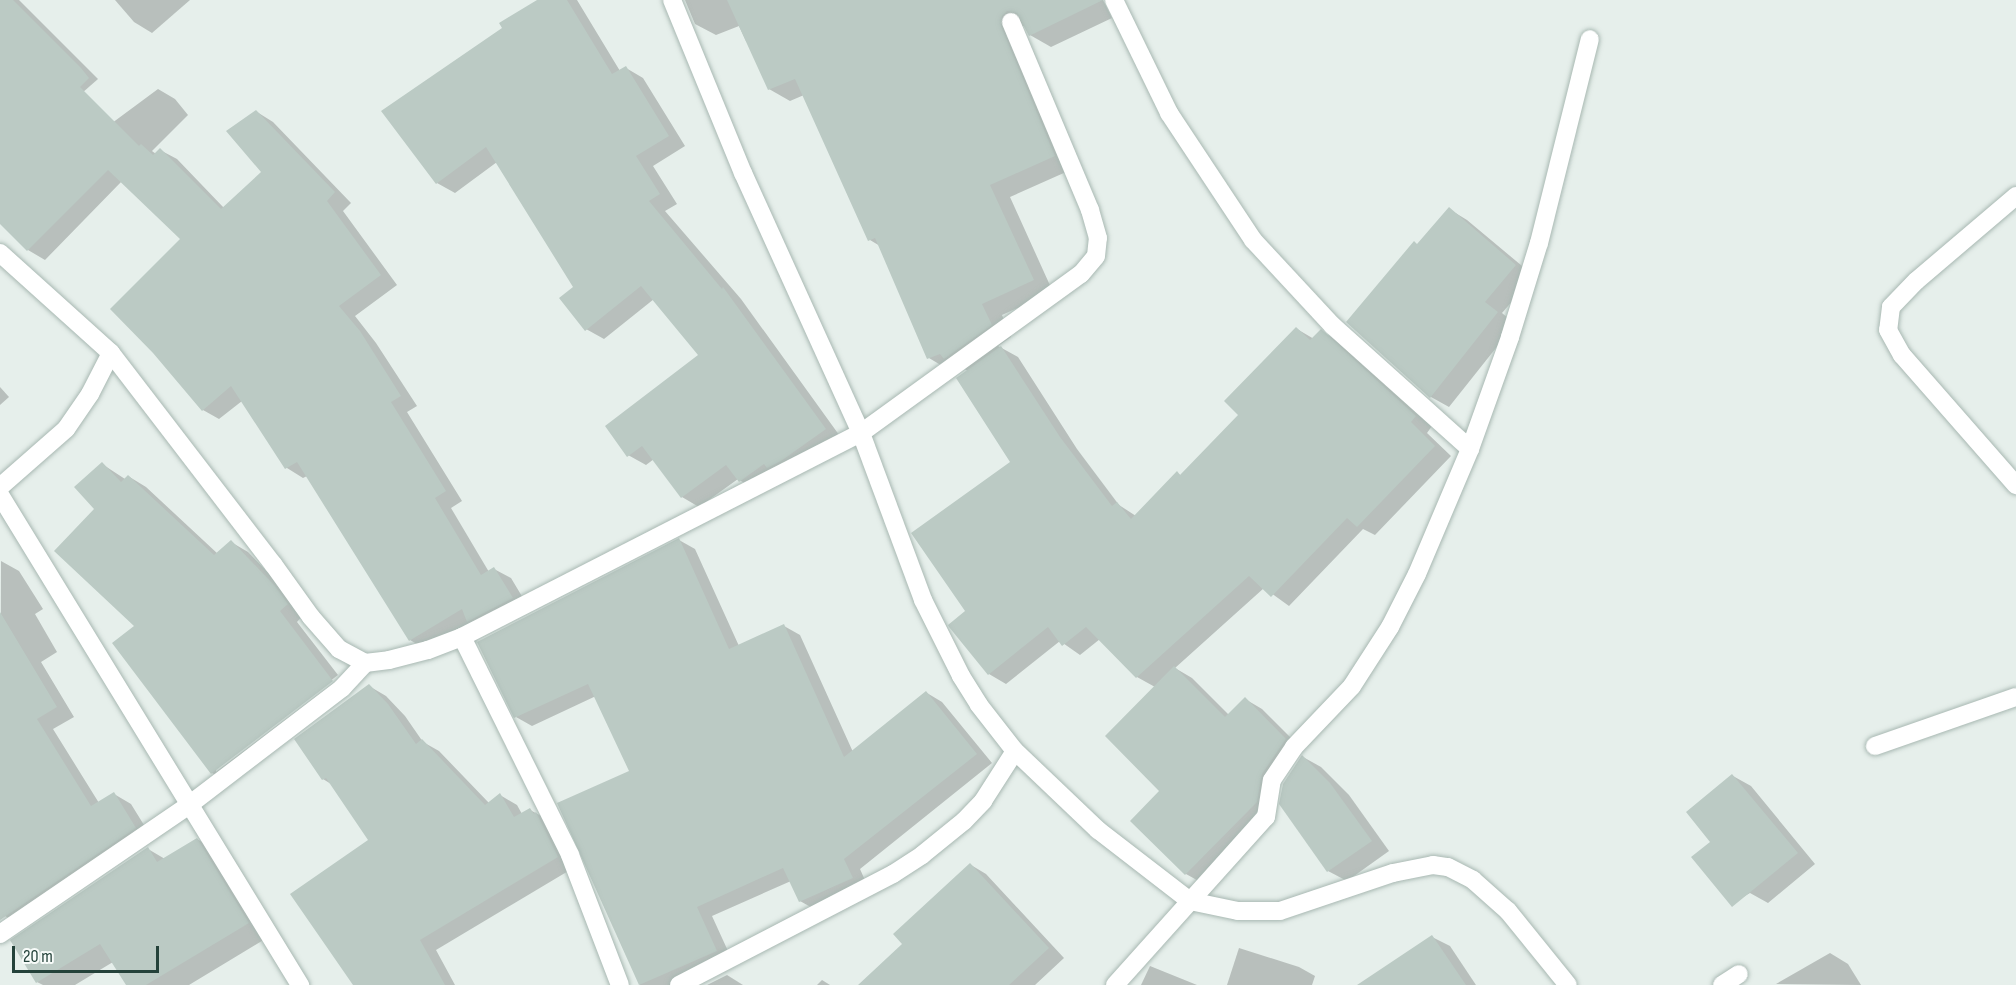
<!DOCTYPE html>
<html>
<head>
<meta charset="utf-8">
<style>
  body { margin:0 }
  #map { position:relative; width:2016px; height:985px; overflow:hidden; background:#e6efeb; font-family:"Sofia Sans Condensed",sans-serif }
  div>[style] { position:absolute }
  .shadow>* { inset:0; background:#0003 }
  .building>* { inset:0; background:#bbcac4 }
  .roads { filter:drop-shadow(0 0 2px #a8b8b2) drop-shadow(0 0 2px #a8b8b2) }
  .minor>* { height:18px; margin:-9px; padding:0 9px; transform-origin:9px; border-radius:9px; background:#fff }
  span { translate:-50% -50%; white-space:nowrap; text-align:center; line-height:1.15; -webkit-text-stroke:6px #f7fbf9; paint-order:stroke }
  .scale { position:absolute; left:12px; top:946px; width:147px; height:27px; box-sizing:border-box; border:3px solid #24423a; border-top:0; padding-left:8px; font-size:18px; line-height:21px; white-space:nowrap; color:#24423a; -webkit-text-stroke:4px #f7fbf9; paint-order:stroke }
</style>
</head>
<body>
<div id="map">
  <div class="shadow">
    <i style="clip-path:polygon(0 0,19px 0,98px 79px,41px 129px,0 95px)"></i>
    <i style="clip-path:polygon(115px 0,190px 0,152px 33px,134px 22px)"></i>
    <i style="clip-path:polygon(540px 0,577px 0,620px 71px,626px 68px,643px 78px,685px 146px,653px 166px,677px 204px,665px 211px,741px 299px,842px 439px,757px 491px,738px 479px,699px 507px,682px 497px,654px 459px,646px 465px,628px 455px,701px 355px,654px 299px,604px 339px,586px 329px,575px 288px,497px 162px,455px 193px,437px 183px,384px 111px,504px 29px)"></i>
    <i style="clip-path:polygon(685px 0,1103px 0,1112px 18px,1051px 47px,1030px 35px,1025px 25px,1022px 27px,1075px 168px,1010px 197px,1053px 292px,1002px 315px,1011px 337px,998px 346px,1018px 357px,1077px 449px,1119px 505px,1136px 516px,1177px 473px,1182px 476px,1240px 415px,1297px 329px,1314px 339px,1321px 331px,1338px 341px,1432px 426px,1427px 433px,1451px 456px,1375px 535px,1363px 529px,1289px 606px,1264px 588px,1175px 668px,1192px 678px,1229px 715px,1245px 699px,1262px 709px,1303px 750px,1204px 884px,1186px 874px,1161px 791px,1155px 687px,1137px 677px,1100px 639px,1080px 655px,1060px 641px,1006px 684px,989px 674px,967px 612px,1012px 462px,968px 371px,958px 366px,949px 370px,929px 358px,880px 246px,870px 240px,804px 95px,790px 101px,769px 89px,750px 44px,746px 41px,739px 26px,716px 35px,695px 24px)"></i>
    <i style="clip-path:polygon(158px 89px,175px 99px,188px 115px,152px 151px,156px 154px,160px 150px,177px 159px,224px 208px,263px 172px,257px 112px,273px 122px,351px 203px,343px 211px,397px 285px,355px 316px,376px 343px,417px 406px,407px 412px,462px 501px,451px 508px,489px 572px,494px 569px,511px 578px,529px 608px,427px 650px,410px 640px,307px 476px,303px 478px,287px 468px,242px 401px,219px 419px,203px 410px,182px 239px,122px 181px,45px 260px,28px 250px,0 222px,0 108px,54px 166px)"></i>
    <i style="clip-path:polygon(1449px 209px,1467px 220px,1534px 276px,1502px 313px,1515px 324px,1449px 407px,1431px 397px,1418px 245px)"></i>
    <i style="clip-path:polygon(0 387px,9px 397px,0 405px)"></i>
    <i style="clip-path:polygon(102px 464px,125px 479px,128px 476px,146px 487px,218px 554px,231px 542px,248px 552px,293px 598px,304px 614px,297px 622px,338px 675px,216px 768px,216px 772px,340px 678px,350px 691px,230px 783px,212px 773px,137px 626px,96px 509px)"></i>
    <i style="clip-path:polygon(679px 540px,695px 549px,739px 646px,784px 626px,800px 635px,853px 752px,927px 693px,942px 702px,992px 763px,860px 869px,868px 887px,816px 910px,800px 901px,791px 881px,712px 916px,733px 962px,690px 985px,640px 985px,559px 804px,631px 772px,596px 696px,532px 726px,516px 717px)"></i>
    <i style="clip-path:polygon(1px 561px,19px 571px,43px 609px,35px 614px,57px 652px,41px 662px,74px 717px,53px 729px,99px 803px,114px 794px,131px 804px,152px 838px,23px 926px,5px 916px,0 908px)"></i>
    <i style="clip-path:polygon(369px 686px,386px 696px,405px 716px,423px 742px,439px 751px,489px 803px,500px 795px,517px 805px,522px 814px,530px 810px,547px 819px,575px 867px,436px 950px,455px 985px,354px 985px,370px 841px,331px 784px,323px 779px,296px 739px)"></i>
    <i style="clip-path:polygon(1303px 757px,1321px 767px,1349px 795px,1389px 851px,1347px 881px,1328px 871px)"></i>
    <i style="clip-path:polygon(1733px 776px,1751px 786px,1815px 864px,1768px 903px,1750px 893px,1738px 900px,1712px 842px)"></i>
    <i style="clip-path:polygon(197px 839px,219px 852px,270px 936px,189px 985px,128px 985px,113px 962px,75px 985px,43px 985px,37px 982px,148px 849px,165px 859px)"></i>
    <i style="clip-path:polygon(971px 865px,986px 874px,1064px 958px,1035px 985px,860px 985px,904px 944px)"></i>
    <i style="clip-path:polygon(1432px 937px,1450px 946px,1476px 985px,1359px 985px)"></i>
    <i style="clip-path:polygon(1239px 948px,1299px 967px,1315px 976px,1312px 985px,1227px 985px)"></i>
    <i style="clip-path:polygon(1830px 953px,1848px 964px,1861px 985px,1776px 984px)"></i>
    <i style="clip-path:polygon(1150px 966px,1197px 985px,1141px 985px)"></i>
    <i style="clip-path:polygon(727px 975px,743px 985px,707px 985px)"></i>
    <i style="clip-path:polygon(822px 980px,830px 985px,817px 985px)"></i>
  </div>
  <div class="building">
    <i style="clip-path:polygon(0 0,13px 0,81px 68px,89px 78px,80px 87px,139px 146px,141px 144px,153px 155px,160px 148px,221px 209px,261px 172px,226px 131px,256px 110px,335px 192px,327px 201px,381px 275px,339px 306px,360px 331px,401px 396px,391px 402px,446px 491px,435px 498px,481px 575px,494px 567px,513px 598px,467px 622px,462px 609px,409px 641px,297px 462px,285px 469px,231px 386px,202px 411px,153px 353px,110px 309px,180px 239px,108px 170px,27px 251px,0 224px)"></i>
    <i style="clip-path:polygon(537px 0,567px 0,612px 74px,626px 66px,669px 136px,636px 156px,660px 194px,649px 201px,722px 289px,723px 287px,826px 429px,781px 461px,767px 468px,764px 464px,739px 482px,726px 465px,681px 498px,642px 446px,627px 457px,605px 426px,698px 355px,641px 286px,585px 331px,559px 298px,573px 287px,486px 147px,436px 184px,381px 111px,502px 28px,499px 23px)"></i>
    <i style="clip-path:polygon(727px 0,1103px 0,1029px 36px,1017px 13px,1007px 11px,1002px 16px,1001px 26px,1055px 156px,990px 185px,1034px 280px,982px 304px,992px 325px,944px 359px,940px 354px,927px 359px,875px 238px,868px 241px,795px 79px,768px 90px)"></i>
    <i style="clip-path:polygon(1449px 207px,1516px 265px,1485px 302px,1498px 312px,1430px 398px,1346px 322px,1414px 241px,1417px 244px)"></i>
    <i style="clip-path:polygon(1296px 327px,1310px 340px,1321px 329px,1416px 416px,1411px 422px,1435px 446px,1357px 527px,1347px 518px,1271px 597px,1249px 576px,1136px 678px,1086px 627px,1062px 646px,1048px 627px,988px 675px,949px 627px,948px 625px,965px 611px,911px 533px,1010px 462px,956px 378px,1001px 346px,1060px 437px,1112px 506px,1117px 502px,1131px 519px,1177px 471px,1180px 475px,1238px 415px,1224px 401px)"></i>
    <i style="clip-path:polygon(102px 462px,121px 482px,128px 475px,214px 555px,231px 540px,275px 586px,288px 604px,280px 611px,333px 681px,211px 774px,112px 643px,134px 626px,54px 551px,94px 509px,74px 487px)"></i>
    <i style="clip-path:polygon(679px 538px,729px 649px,784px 624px,844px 757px,926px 691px,977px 754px,844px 859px,853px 878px,799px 902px,783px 868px,697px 907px,717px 951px,639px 985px,557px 803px,629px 771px,588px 684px,514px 718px,477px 642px)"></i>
    <i style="clip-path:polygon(0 612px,57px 707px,37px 719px,91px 806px,114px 792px,136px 828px,0 920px)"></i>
    <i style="clip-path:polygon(1174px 666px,1225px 717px,1245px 697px,1286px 739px,1262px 774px,1257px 802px,1185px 875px,1130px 821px,1159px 791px,1105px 736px)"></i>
    <i style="clip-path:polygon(369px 684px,388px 704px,416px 744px,422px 739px,485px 805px,500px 793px,514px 817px,530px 808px,534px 814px,536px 812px,558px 857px,420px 940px,445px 985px,353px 985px,290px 894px,368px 840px,326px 778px,322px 780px,294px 739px)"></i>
    <i style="clip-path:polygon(1302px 755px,1330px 783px,1372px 841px,1327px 872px,1279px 804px,1283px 784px)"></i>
    <i style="clip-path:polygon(1732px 774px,1798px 853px,1732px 907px,1691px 857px,1710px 842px,1686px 812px)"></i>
    <i style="clip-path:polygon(197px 838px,249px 923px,146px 985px,126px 985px,100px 944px,36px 983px,10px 940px,148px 847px,157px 862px)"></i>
    <i style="clip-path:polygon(970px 863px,1049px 948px,1009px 985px,858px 985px,902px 944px,893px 934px)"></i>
    <i style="clip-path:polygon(1432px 935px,1466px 985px,1357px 985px)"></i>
  </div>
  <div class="roads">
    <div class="minor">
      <i style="left:672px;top:0;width:187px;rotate:67.7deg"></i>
      <i style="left:743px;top:173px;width:286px;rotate:65.6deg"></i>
      <i style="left:861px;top:433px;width:178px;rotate:69.6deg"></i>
      <i style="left:923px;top:600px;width:85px;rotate:63.4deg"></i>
      <i style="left:961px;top:676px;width:34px;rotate:58deg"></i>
      <i style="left:979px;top:705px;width:58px;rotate:52deg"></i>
      <i style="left:1015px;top:751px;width:115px;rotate:43.6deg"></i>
      <i style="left:1098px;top:830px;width:116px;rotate:37.7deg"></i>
      <i style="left:1190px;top:901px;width:49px;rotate:11.8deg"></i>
      <i style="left:1238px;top:911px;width:42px"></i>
      <i style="left:1280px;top:911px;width:119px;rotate:-18.6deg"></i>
      <i style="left:1393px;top:873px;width:41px;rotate:-11.3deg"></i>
      <i style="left:1433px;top:865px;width:15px;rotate:8deg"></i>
      <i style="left:1448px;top:867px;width:28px;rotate:27deg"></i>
      <i style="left:1473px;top:880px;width:47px;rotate:41.5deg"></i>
      <i style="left:1508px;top:911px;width:95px;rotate:51deg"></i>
      <i style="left:1114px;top:0;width:126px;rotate:64deg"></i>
      <i style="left:1169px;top:113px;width:152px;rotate:56.5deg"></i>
      <i style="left:1253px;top:240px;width:117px;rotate:47.1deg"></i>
      <i style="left:1333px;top:326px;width:184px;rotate:41.9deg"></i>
      <i style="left:2016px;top:196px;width:131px;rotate:139.6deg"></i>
      <i style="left:1916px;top:281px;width:36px;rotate:134deg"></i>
      <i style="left:1891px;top:307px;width:23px;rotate:97deg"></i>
      <i style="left:1888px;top:330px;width:29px;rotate:61deg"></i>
      <i style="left:1902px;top:355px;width:173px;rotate:48.8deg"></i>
      <i style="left:0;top:253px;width:149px;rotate:42deg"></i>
      <i style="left:111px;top:353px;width:46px;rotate:117.1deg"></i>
      <i style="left:90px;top:394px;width:42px;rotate:124.4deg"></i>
      <i style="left:66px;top:429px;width:88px;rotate:138.7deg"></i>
      <i style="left:111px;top:353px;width:266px;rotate:52.5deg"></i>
      <i style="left:273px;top:564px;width:65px;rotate:54.4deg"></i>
      <i style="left:311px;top:617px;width:43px;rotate:48.8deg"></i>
      <i style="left:339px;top:649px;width:30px;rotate:28deg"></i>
      <i style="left:365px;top:663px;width:24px;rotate:-7deg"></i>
      <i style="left:389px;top:660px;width:40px;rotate:-14.4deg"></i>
      <i style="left:428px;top:650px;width:36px;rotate:-21deg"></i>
      <i style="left:462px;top:637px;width:448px;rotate:-27.1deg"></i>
      <i style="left:861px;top:433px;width:271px;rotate:-35.9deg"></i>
      <i style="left:1081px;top:274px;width:23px;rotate:-50deg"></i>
      <i style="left:1096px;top:256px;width:18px;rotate:-84deg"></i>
      <i style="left:1098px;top:238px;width:29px;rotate:-106deg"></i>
      <i style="left:1090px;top:210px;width:204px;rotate:-112.8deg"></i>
      <i style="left:0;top:495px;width:575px;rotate:58.52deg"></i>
      <i style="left:462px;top:637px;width:243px;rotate:63.6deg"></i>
      <i style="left:570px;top:855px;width:139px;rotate:69deg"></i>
      <i style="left:1875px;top:746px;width:149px;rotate:-19.2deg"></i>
      <i style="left:0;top:934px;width:229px;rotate:-34.3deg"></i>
      <i style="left:189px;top:805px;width:193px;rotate:-37.4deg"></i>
      <i style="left:342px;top:688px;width:34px;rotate:-47deg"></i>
      <i style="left:679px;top:985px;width:241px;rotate:-27.4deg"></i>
      <i style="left:893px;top:874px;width:35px;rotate:-33deg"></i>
      <i style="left:922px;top:855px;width:54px;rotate:-39deg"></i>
      <i style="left:964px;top:821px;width:28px;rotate:-46deg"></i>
      <i style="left:983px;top:801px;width:59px;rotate:-57.4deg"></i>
      <i style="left:1115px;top:985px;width:226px;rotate:-48.1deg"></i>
      <i style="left:1266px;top:817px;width:37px;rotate:-81deg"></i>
      <i style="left:1272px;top:780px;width:40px;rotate:-56deg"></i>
      <i style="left:1294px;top:747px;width:84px;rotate:-46.4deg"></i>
      <i style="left:1352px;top:686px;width:70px;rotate:-57.2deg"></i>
      <i style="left:1390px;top:627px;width:59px;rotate:-63deg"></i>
      <i style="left:1417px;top:574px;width:136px;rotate:-67deg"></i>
      <i style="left:1470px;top:449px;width:119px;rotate:-70.3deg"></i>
      <i style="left:1510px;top:337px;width:98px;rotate:-72.9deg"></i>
      <i style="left:1539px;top:243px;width:210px;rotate:-76deg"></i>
      <i style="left:1722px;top:985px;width:20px;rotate:-33deg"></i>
    </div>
  </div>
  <div class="scale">20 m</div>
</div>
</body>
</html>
